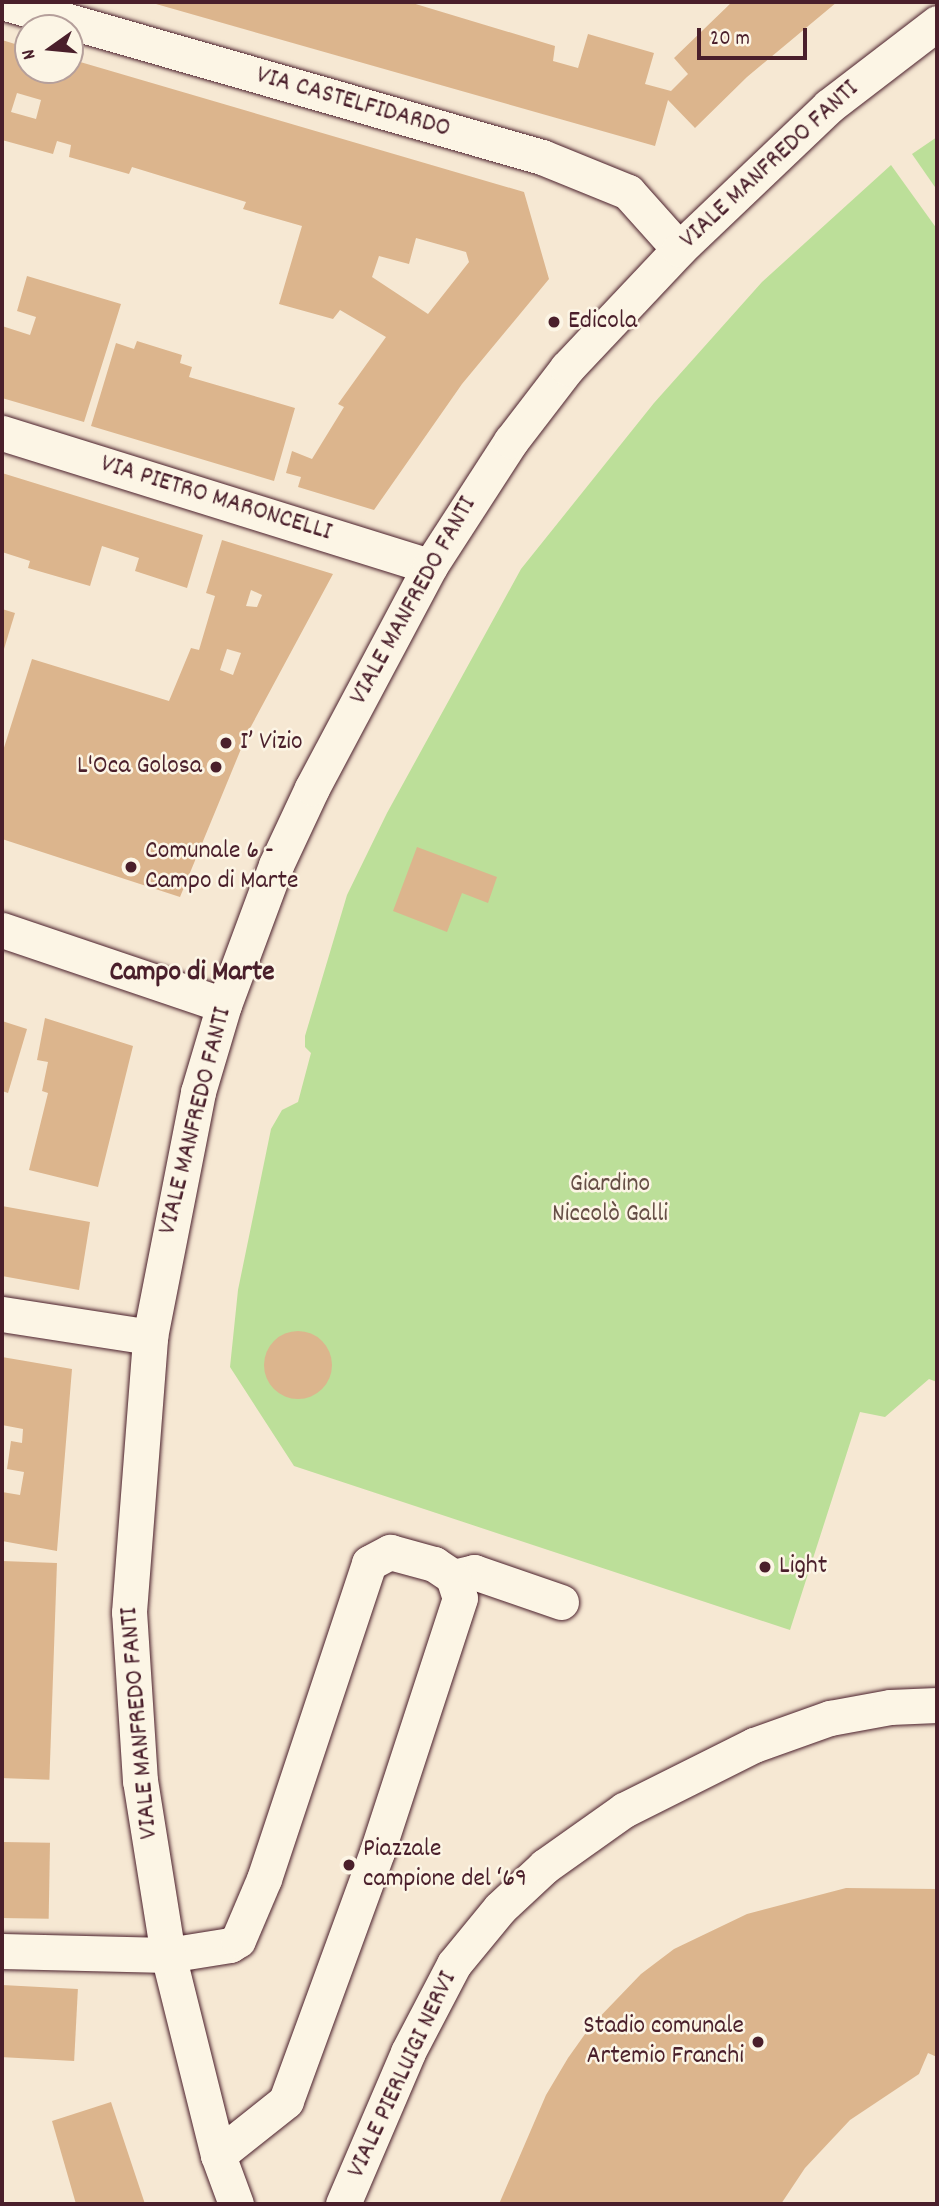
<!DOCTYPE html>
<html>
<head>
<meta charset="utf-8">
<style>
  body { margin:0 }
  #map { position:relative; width:939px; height:2206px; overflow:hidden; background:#f6e8d3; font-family:Dekko,sans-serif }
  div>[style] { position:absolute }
  .green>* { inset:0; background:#bcdf99 }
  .building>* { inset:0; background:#dcb58d; transform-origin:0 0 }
  .round { border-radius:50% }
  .roads { filter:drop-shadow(0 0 2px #4a1f2b) drop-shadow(0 0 2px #4a1f2b) }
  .minor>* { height:35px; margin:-17.5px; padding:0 17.5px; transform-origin:17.5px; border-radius:17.5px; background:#fcf5e5 }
  .dots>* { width:19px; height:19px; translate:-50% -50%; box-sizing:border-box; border:4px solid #fcf5e5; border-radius:50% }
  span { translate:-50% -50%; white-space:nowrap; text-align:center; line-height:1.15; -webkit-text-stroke:5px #fcf5e5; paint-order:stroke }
  .street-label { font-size:26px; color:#4a1f2b }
  .poi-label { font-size:26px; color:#4a1f2b }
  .left { translate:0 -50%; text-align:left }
  .right { translate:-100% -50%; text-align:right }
  .park-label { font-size:26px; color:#664f46 }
  .neighbourhood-label { font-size:28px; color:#4a1f2b; font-weight:700 }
  .frame { position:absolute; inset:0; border:4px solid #4a1f2b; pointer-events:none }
  .north { position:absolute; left:14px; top:14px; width:70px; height:70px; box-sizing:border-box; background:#fcf5e5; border:2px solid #b59f9b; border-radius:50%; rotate:255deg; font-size:19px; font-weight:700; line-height:28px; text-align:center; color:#4a1f2b }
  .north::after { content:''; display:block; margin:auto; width:24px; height:32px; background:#4a1f2b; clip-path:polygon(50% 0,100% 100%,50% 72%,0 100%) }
  .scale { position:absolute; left:697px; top:28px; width:110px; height:32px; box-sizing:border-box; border:4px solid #4a1f2b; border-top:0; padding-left:9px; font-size:21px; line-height:24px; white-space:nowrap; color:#4a1f2b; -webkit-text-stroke:5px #fcf5e5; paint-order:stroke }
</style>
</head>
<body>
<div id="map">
  <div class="green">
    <i style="clip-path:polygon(937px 137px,937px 190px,912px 154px)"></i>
    <i style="clip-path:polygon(891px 165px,937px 229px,937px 1382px,929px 1379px,885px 1417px,860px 1412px,790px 1630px,294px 1466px,230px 1367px,238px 1290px,271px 1129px,282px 1110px,298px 1102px,311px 1053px,305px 1047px,305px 1036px,347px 895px,387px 813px,521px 569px,654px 403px,762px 282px)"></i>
  </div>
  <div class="building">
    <i style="clip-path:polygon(149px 2px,409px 2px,555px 46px,553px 61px,578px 68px,588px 34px,654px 53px,645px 84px,671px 91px,688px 74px,674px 58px,732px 2px,837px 2px,747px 77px,695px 128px,668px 100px,655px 146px)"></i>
    <i style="clip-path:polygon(evenodd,2px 40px,28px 48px,28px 70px,70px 70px,70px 59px,524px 192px,549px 279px,462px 384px,374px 510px,298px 487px,301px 477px,286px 473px,292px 451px,312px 459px,344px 407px,338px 404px,386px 337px,340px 310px,333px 319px,279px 304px,302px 226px,243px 209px,246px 202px,132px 167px,129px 174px,69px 157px,71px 145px,57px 141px,53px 154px,2px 140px,2px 40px,17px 93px,41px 100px,36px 119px,11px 112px,17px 93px,2px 40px,416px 238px,466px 252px,469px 262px,428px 314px,372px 277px,379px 256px,409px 264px,416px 238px)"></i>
    <i style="clip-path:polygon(27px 276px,121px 304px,84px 422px,2px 398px,2px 326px,30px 335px,36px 317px,17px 311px)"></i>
    <i style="clip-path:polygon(137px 341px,182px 355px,180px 363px,192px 367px,189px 377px,295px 408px,274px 481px,91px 426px,116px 343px,134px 349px)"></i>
    <i style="clip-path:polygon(2px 473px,203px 535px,187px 588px,135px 571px,139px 558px,102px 546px,90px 586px,28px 568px,30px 561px,2px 552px)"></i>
    <i style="clip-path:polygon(evenodd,222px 540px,333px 574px,248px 732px,180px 897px,2px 839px,2px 754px,32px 659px,169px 701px,191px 648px,199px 650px,215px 596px,206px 593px,222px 540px,251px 590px,262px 595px,257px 607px,246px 606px,251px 590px,222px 540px,227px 649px,241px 653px,233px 675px,220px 670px,227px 649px)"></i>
    <i style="clip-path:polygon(2px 609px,15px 613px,4px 649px,2px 648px)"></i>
    <i style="clip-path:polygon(417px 847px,497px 877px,488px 903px,462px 893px,447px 932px,393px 911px)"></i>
    <i style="clip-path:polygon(45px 1018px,133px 1046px,98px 1187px,29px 1170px,48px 1093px,42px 1091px,48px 1062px,37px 1060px)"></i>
    <i style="clip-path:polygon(2px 1021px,27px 1029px,8px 1093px,2px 1091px)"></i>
    <i style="clip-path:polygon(2px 1206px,90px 1222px,79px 1290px,2px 1276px)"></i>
    <i class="round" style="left:264px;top:1331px;width:68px;height:68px"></i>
    <i style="clip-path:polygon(2px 1357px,72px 1369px,57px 1551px,2px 1541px,2px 1492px,20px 1495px,24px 1472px,7px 1469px,11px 1441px,22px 1443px,23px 1429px,2px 1425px)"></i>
    <i style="left:2px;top:1561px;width:55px;height:217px;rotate:2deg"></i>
    <i style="left:2px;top:1842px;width:48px;height:76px;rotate:1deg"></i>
    <i style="clip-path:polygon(846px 1888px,937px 1889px,937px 2057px,928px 2053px,919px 2074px,850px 2120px,805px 2168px,781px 2204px,499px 2204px,546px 2095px,568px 2058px,590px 2027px,641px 1974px,674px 1949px,747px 1914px)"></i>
    <i style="left:2px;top:1985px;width:76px;height:72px;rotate:3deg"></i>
    <i style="clip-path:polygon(111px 2102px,145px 2204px,76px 2204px,52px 2121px)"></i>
  </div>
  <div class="roads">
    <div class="minor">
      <i style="left:2px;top:2px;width:562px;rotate:16.02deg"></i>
      <i style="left:542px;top:157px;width:93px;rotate:22.1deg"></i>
      <i style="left:628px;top:192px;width:76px;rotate:48.2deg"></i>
      <i style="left:2px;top:433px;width:448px;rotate:17.3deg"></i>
      <i style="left:2px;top:930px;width:234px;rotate:18.7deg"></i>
      <i style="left:2px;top:1314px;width:150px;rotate:8.8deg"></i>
      <i style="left:453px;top:1577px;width:22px;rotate:-13deg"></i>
      <i style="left:474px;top:1572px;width:92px;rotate:19deg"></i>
      <i style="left:2px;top:1951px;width:166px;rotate:1.4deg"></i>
      <i style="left:168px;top:1955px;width:63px;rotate:-9.2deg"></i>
      <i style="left:230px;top:1945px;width:9px;rotate:-32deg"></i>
      <i style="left:238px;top:1940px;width:66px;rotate:-66.9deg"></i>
      <i style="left:264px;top:1879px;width:333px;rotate:-71.6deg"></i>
      <i style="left:369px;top:1563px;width:24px;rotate:-28deg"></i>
      <i style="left:390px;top:1552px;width:46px;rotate:15.3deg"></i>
      <i style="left:434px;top:1564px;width:23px;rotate:34deg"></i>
      <i style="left:453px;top:1577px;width:22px;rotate:72deg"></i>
      <i style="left:460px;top:1598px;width:267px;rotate:108.1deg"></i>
      <i style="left:377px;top:1852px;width:265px;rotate:110.1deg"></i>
      <i style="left:286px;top:2101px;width:87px;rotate:141.5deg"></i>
      <i style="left:236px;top:2204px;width:52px;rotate:-110.2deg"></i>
      <i style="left:218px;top:2155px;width:206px;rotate:-104deg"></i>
      <i style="left:168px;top:1955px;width:176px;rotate:-99.1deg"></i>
      <i style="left:140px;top:1781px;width:169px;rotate:-93.7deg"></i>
      <i style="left:129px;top:1612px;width:276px;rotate:-85.6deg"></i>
      <i style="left:150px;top:1337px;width:250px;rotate:-78.9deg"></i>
      <i style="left:198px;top:1092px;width:91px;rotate:-73.4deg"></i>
      <i style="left:224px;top:1005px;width:149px;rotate:-69.6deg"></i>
      <i style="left:276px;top:865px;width:85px;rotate:-64.9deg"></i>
      <i style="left:312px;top:788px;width:251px;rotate:-62deg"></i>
      <i style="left:430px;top:566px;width:149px;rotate:-57.1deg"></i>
      <i style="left:511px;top:441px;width:92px;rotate:-52.5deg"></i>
      <i style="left:567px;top:368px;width:163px;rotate:-46.7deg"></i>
      <i style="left:679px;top:249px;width:207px;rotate:-43.6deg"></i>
      <i style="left:829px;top:106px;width:136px;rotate:-37.5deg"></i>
      <i style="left:343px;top:2204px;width:165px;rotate:-66.8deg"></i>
      <i style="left:408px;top:2052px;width:99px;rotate:-62.4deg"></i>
      <i style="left:454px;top:1964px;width:72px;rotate:-50.6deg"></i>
      <i style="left:500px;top:1908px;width:62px;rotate:-43deg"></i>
      <i style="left:545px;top:1866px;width:97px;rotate:-35.3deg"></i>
      <i style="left:624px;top:1810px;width:145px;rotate:-26.6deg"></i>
      <i style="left:754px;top:1745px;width:81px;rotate:-19.6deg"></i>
      <i style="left:830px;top:1718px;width:61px;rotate:-10.4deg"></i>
      <i style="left:890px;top:1707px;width:47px;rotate:-2.4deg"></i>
    </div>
  </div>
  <div class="dots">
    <i style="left:554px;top:322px;background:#4a1f2b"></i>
    <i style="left:226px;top:743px;background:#4a1f2b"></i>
    <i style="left:216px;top:767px;background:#4a1f2b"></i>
    <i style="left:131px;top:867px;background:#4a1f2b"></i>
    <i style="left:765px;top:1567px;background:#4a1f2b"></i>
    <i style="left:349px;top:1865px;background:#4a1f2b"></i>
    <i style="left:758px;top:2042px;background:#4a1f2b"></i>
  </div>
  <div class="street-label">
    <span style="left:353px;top:103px;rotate:16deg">VIA CASTELFIDARDO</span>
    <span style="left:770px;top:165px;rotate:-43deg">VIALE MANFREDO FANTI</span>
    <span style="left:216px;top:499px;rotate:17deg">VIA PIETRO MARONCELLI</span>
    <span style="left:414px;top:601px;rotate:-61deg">VIALE MANFREDO FANTI</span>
    <span style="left:196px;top:1121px;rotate:-76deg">VIALE MANFREDO FANTI</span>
    <span style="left:140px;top:1723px;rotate:-95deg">VIALE MANFREDO FANTI</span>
    <span style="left:403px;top:2075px;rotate:-65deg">VIALE PIERLUIGI NERVI</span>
  </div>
  <div class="poi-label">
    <span class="left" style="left:568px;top:322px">Edicola</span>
    <span class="left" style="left:240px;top:743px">I’ Vizio</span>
    <span class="right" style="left:202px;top:767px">L'Oca Golosa</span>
    <span class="left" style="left:145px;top:867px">Comunale 6 -<br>Campo di Marte</span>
    <span class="left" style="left:779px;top:1567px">Light</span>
    <span class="left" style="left:363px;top:1865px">Piazzale<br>campione del ‘69</span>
    <span class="right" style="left:744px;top:2042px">Stadio comunale<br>Artemio Franchi</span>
  </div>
  <div class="park-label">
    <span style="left:610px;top:1200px">Giardino<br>Niccolò Galli</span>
  </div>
  <div class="neighbourhood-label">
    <span style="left:192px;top:974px">Campo di Marte</span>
  </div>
  <div class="frame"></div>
  <div class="north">N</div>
  <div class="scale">20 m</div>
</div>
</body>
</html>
